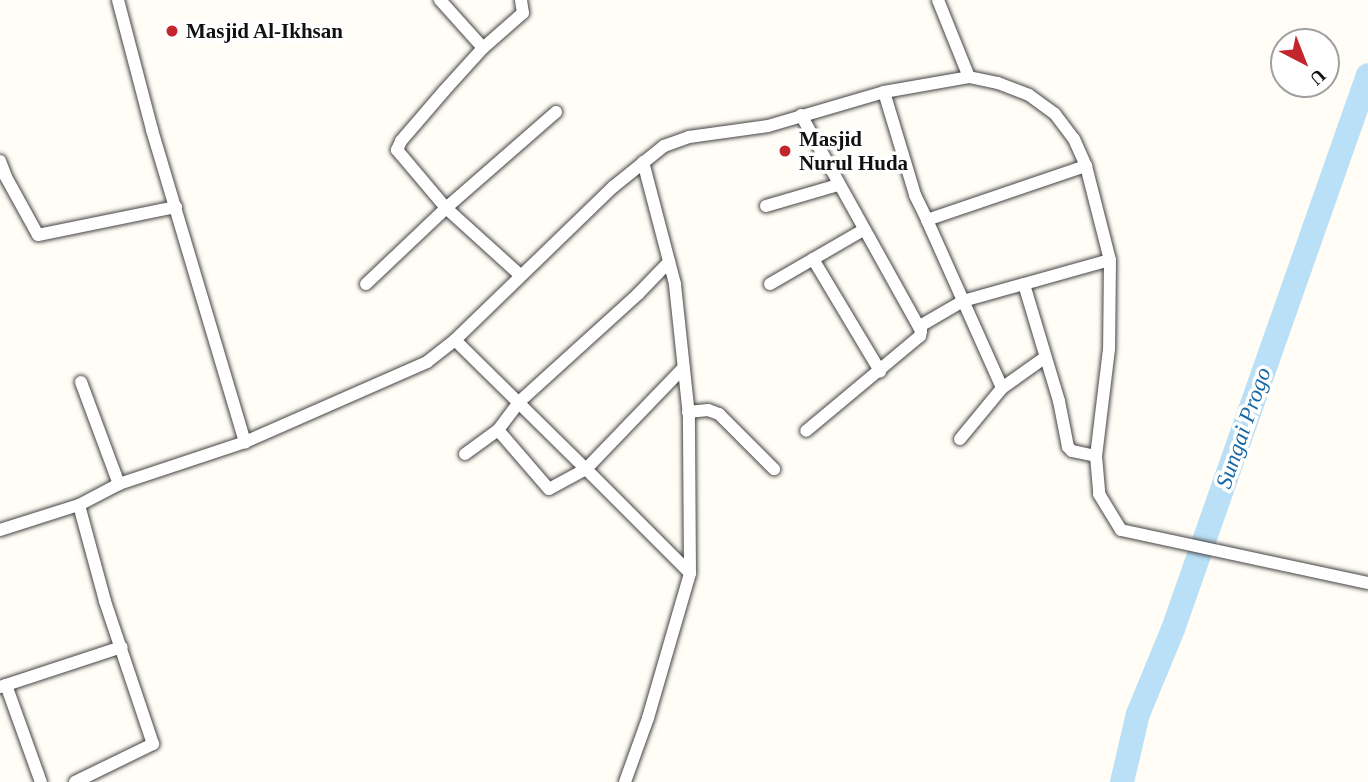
<!DOCTYPE html>
<html>
<head>
<meta charset="utf-8">
<style>
  body { margin:0 }
  #map { position:relative; width:1368px; height:782px; overflow:hidden; background:#fffdf5; font-family:"Times New Roman",serif }
  div>[style] { position:absolute }
  .river>* { height:24px; margin:-12px; padding:0 12px; transform-origin:12px; border-radius:12px; background:#b9e0f7 }
  .roads { filter:drop-shadow(0 0 2px #444) drop-shadow(0 0 2px #444) }
  .street>* { height:12px; margin:-6px; padding:0 6px; transform-origin:6px; border-radius:6px; background:#fff }
  .dots>* { width:19px; height:19px; translate:-50% -50%; box-sizing:border-box; border:4px solid #fff; border-radius:50% }
  span { translate:-50% -50%; white-space:nowrap; text-align:center; line-height:1.15; -webkit-text-stroke:7px #fff; paint-order:stroke }
  .poi-label { font-size:21px; color:#111; font-weight:700 }
  .left { translate:0 -50%; text-align:left }
  .water-label { font-size:23px; color:#1768a6; font-style:italic }
  .north { position:absolute; left:1270px; top:28px; width:70px; height:70px; box-sizing:border-box; background:#fff; border:2px solid #a0a0a0; border-radius:50%; rotate:138deg; font-size:19px; font-weight:700; line-height:28px; text-align:center; color:#111 }
  .north::after { content:''; display:block; margin:auto; width:24px; height:32px; background:#c4262e; clip-path:polygon(50% 0,100% 100%,50% 72%,0 100%) }
</style>
</head>
<body>
<div id="map">
  <div class="river">
    <i style="left:1122px;top:782px;width:70px;rotate:-76.8deg"></i>
    <i style="left:1138px;top:714px;width:92px;rotate:-67.6deg"></i>
    <i style="left:1173px;top:629px;width:587px;rotate:-70.61deg"></i>
  </div>
  <div class="roads">
    <div class="street">
      <i style="left:118px;top:0;width:134px;rotate:75.3deg"></i>
      <i style="left:152px;top:130px;width:326px;rotate:73.4deg"></i>
      <i style="left:440px;top:0;width:64px;rotate:48.1deg"></i>
      <i style="left:938px;top:0;width:83px;rotate:68.1deg"></i>
      <i style="left:884px;top:92px;width:108px;rotate:73.2deg"></i>
      <i style="left:915px;top:195px;width:28px;rotate:64deg"></i>
      <i style="left:927px;top:220px;width:168px;rotate:-18.8deg"></i>
      <i style="left:801px;top:115px;width:247px;rotate:60.9deg"></i>
      <i style="left:921px;top:331px;width:5px;rotate:101deg"></i>
      <i style="left:920px;top:336px;width:148px;rotate:140.2deg"></i>
      <i style="left:0;top:161px;width:17px;rotate:69deg"></i>
      <i style="left:6px;top:177px;width:66px;rotate:61.1deg"></i>
      <i style="left:38px;top:235px;width:141px;rotate:-11.5deg"></i>
      <i style="left:766px;top:206px;width:75px;rotate:-16.3deg"></i>
      <i style="left:927px;top:220px;width:184px;rotate:65.9deg"></i>
      <i style="left:1002px;top:388px;width:52px;rotate:-35.5deg"></i>
      <i style="left:813px;top:259px;width:131px;rotate:59.1deg"></i>
      <i style="left:520px;top:275px;width:100px;rotate:-137.8deg"></i>
      <i style="left:446px;top:208px;width:76px;rotate:-130.2deg"></i>
      <i style="left:397px;top:150px;width:10px;rotate:-66deg"></i>
      <i style="left:401px;top:141px;width:66px;rotate:-49.3deg"></i>
      <i style="left:444px;top:91px;width:58px;rotate:-47.8deg"></i>
      <i style="left:483px;top:48px;width:53px;rotate:-41.2deg"></i>
      <i style="left:523px;top:13px;width:13px;rotate:-99deg"></i>
      <i style="left:366px;top:284px;width:110px;rotate:-43.5deg"></i>
      <i style="left:446px;top:208px;width:146px;rotate:-41.1deg"></i>
      <i style="left:770px;top:284px;width:108px;rotate:-30.1deg"></i>
      <i style="left:920px;top:326px;width:50px;rotate:-30.2deg"></i>
      <i style="left:963px;top:301px;width:63px;rotate:-15.6deg"></i>
      <i style="left:455px;top:340px;width:184px;rotate:44.6deg"></i>
      <i style="left:586px;top:469px;width:141px;rotate:-46.1deg"></i>
      <i style="left:81px;top:382px;width:109px;rotate:69.6deg"></i>
      <i style="left:688px;top:412px;width:20px;rotate:-6deg"></i>
      <i style="left:708px;top:410px;width:12px;rotate:20deg"></i>
      <i style="left:719px;top:414px;width:78px;rotate:45deg"></i>
      <i style="left:498px;top:430px;width:78px;rotate:49.2deg"></i>
      <i style="left:549px;top:489px;width:42px;rotate:-28.4deg"></i>
      <i style="left:586px;top:469px;width:147px;rotate:45deg"></i>
      <i style="left:960px;top:439px;width:66px;rotate:-50.5deg"></i>
      <i style="left:465px;top:454px;width:41px;rotate:-36deg"></i>
      <i style="left:498px;top:430px;width:35px;rotate:-53deg"></i>
      <i style="left:519px;top:402px;width:161px;rotate:-42.2deg"></i>
      <i style="left:638px;top:294px;width:45px;rotate:-45.9deg"></i>
      <i style="left:1096px;top:456px;width:25px;rotate:-168deg"></i>
      <i style="left:1072px;top:451px;width:6px;rotate:-135deg"></i>
      <i style="left:1068px;top:447px;width:47px;rotate:-101.1deg"></i>
      <i style="left:1059px;top:401px;width:122px;rotate:-106.7deg"></i>
      <i style="left:1024px;top:284px;width:89px;rotate:-15.6deg"></i>
      <i style="left:0;top:530px;width:83px;rotate:-17.6deg"></i>
      <i style="left:79px;top:505px;width:45px;rotate:-27.7deg"></i>
      <i style="left:119px;top:484px;width:133px;rotate:-18.4deg"></i>
      <i style="left:245px;top:442px;width:199px;rotate:-23.7deg"></i>
      <i style="left:427px;top:362px;width:36px;rotate:-38deg"></i>
      <i style="left:455px;top:340px;width:220px;rotate:-44.1deg"></i>
      <i style="left:613px;top:187px;width:65px;rotate:-38.8deg"></i>
      <i style="left:664px;top:146px;width:27px;rotate:-20deg"></i>
      <i style="left:689px;top:137px;width:80px;rotate:-7.9deg"></i>
      <i style="left:768px;top:126px;width:121px;rotate:-16.3deg"></i>
      <i style="left:884px;top:92px;width:86px;rotate:-10deg"></i>
      <i style="left:969px;top:77px;width:30px;rotate:12deg"></i>
      <i style="left:998px;top:83px;width:33px;rotate:21deg"></i>
      <i style="left:1029px;top:95px;width:32px;rotate:36deg"></i>
      <i style="left:1055px;top:114px;width:31px;rotate:53deg"></i>
      <i style="left:1074px;top:139px;width:30px;rotate:66deg"></i>
      <i style="left:1086px;top:166px;width:97px;rotate:75.7deg"></i>
      <i style="left:1110px;top:260px;width:89px;rotate:90.6deg"></i>
      <i style="left:1109px;top:349px;width:108px;rotate:96.9deg"></i>
      <i style="left:1096px;top:456px;width:38px;rotate:85deg"></i>
      <i style="left:1099px;top:494px;width:42px;rotate:58.6deg"></i>
      <i style="left:1121px;top:530px;width:253px;rotate:12.1deg"></i>
      <i style="left:6px;top:685px;width:103px;rotate:70.2deg"></i>
      <i style="left:0;top:687px;width:128px;rotate:-18.2deg"></i>
      <i style="left:75px;top:782px;width:87px;rotate:-26deg"></i>
      <i style="left:153px;top:744px;width:151px;rotate:-108.6deg"></i>
      <i style="left:105px;top:601px;width:99px;rotate:-105.2deg"></i>
      <i style="left:625px;top:782px;width:68px;rotate:-70.2deg"></i>
      <i style="left:648px;top:718px;width:151px;rotate:-73.8deg"></i>
      <i style="left:690px;top:573px;width:157px;rotate:-90.4deg"></i>
      <i style="left:689px;top:416px;width:133px;rotate:-96.1deg"></i>
      <i style="left:675px;top:284px;width:126px;rotate:-104.7deg"></i>
    </div>
  </div>
  <div class="dots">
    <i style="left:172px;top:31px;background:#c4262e"></i>
    <i style="left:785px;top:151px;background:#c4262e"></i>
  </div>
  <div class="poi-label">
    <span class="left" style="left:186px;top:31px">Masjid Al-Ikhsan</span>
    <span class="left" style="left:799px;top:151px">Masjid<br>Nurul Huda</span>
  </div>
  <div class="water-label">
    <span style="left:1244px;top:428px;rotate:-71deg">Sungai Progo</span>
  </div>
  <div class="north">U</div>
</div>
</body>
</html>
